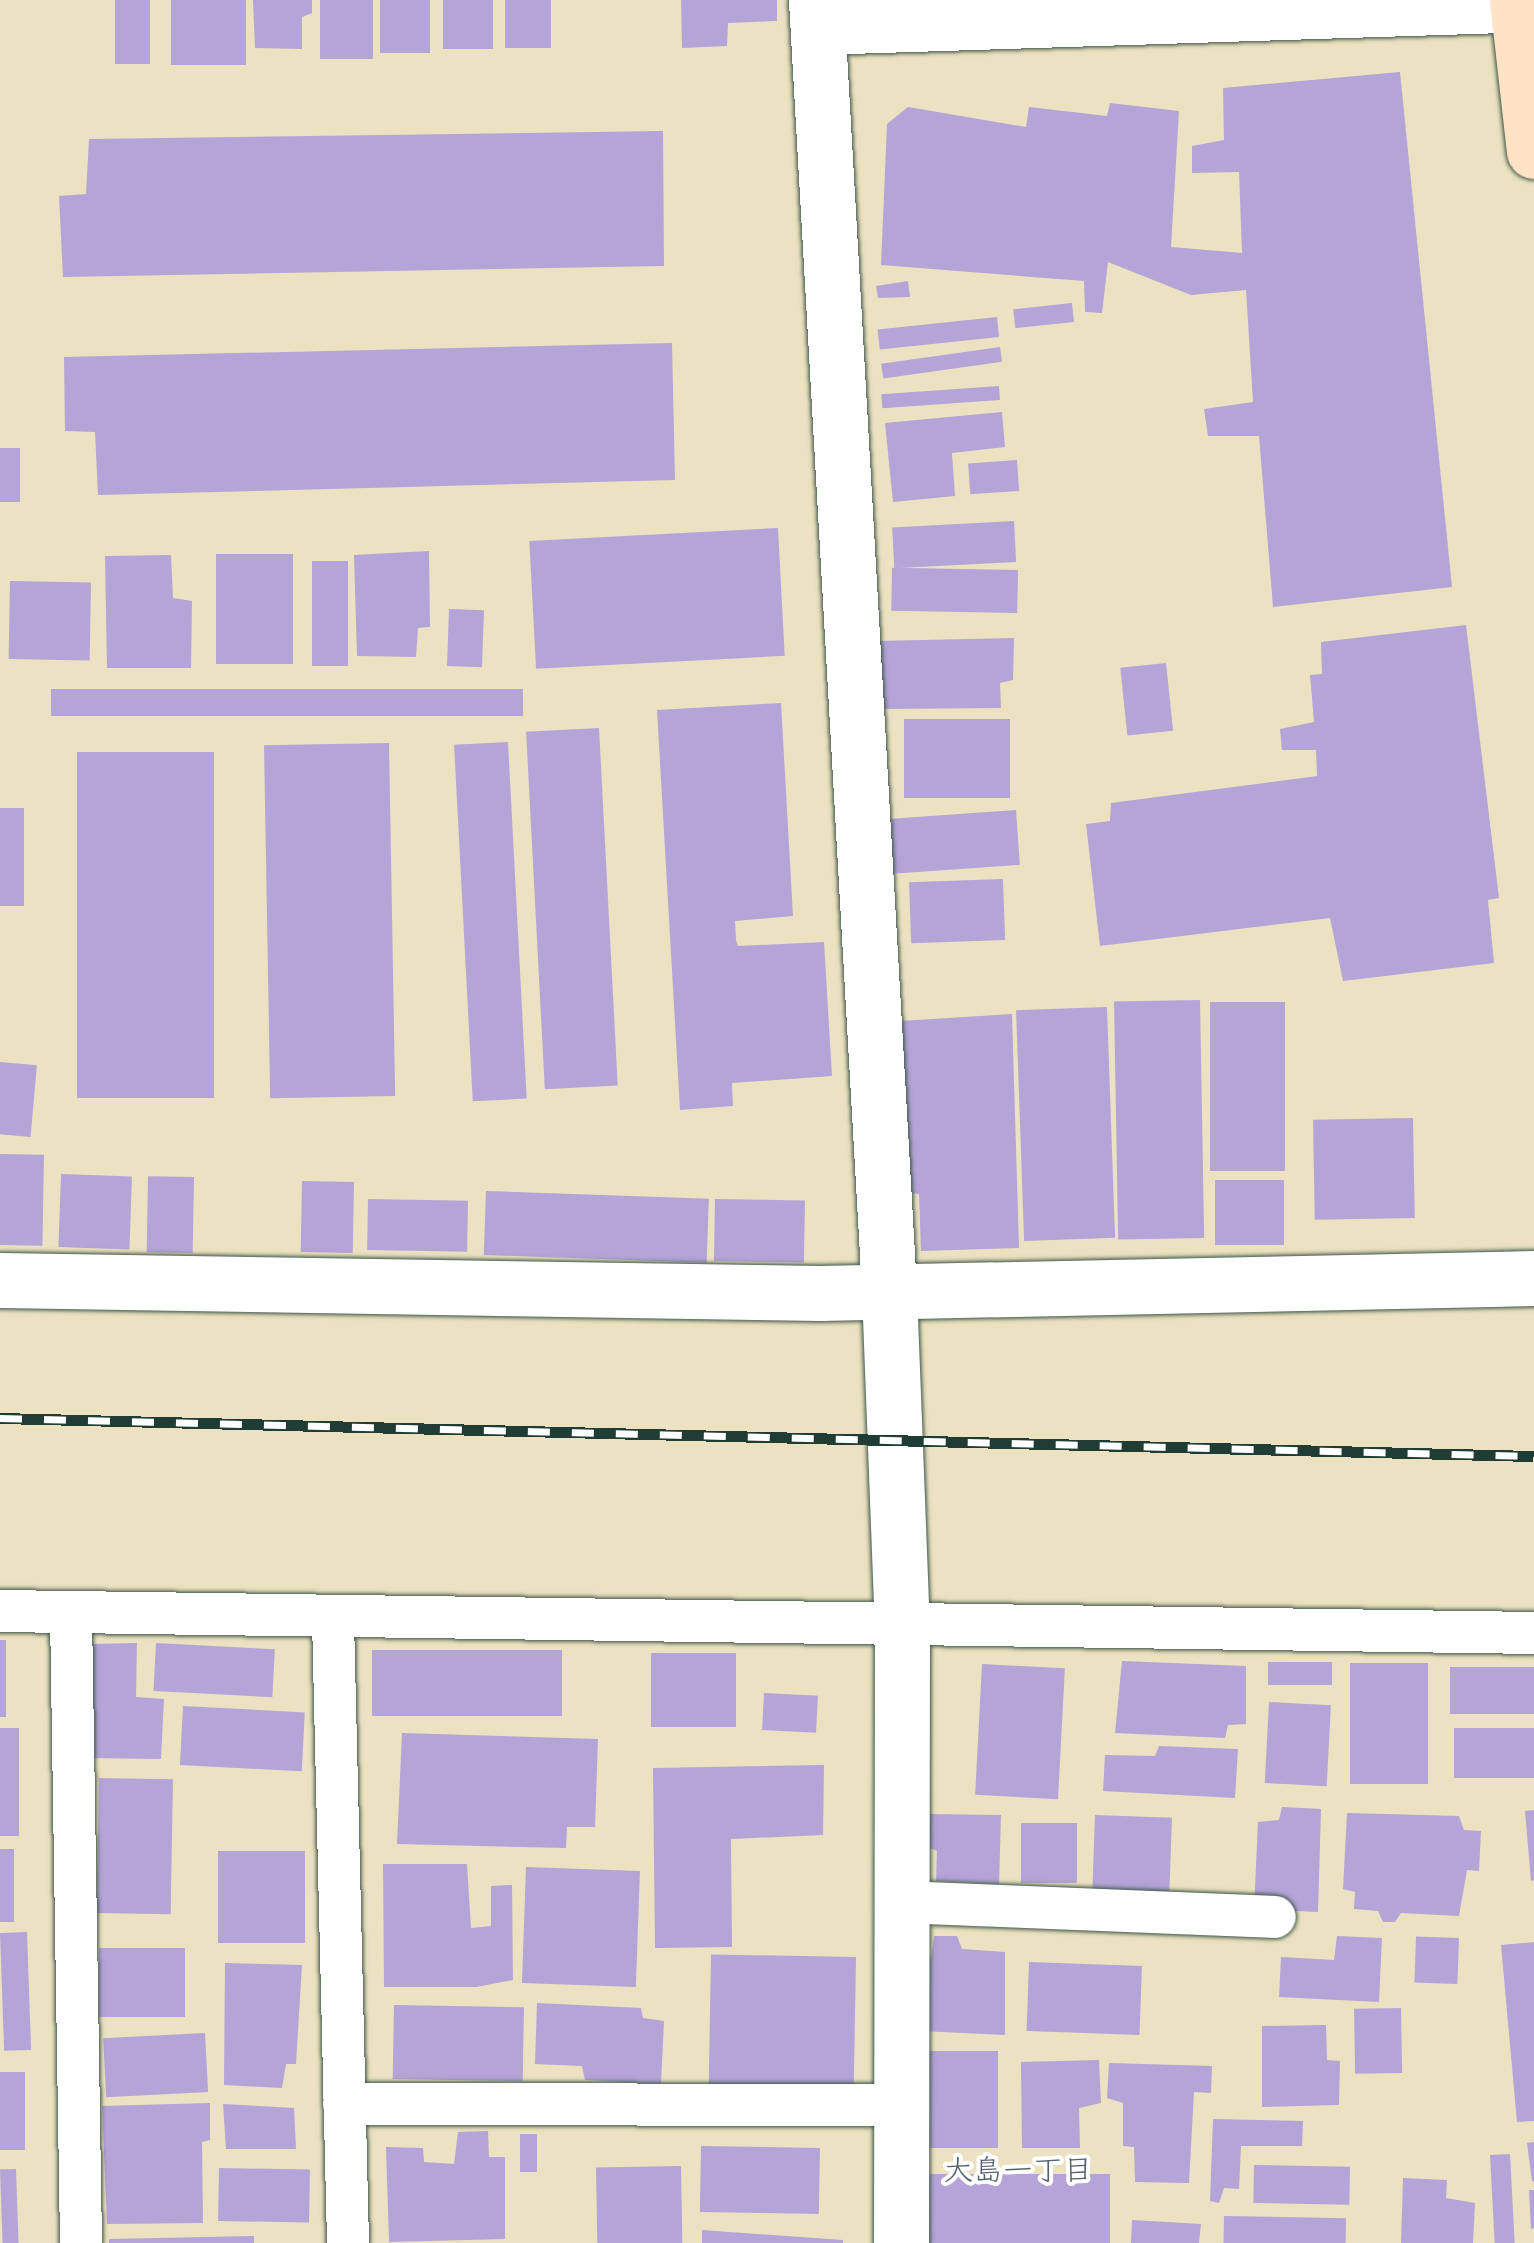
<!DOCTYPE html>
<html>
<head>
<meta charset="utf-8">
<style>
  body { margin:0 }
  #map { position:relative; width:1534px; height:2243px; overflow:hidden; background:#ece2c1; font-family:Delius,"Klee One",sans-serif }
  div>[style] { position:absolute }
  .building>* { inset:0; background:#b4a4d8; transform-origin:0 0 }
  .roads { filter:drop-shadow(0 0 2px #3e5649) drop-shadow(0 0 2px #3e5649) }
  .lane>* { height:42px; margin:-21px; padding:0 21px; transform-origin:21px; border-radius:21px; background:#fff }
  .street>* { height:55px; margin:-27.5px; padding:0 27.5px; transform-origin:27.5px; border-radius:27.5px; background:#fff }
  .secondary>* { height:55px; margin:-27.5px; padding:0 27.5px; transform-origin:27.5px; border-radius:27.5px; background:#fee4c5 }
  .rail>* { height:11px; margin-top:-5.5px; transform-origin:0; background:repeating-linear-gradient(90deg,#fff 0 22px,#1f3d34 0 44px); box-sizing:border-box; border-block:2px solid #1f3d34 }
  span { translate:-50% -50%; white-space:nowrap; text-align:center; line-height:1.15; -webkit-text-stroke:8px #fff; paint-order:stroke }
  .neighbourhood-label { font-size:30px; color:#53616d }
</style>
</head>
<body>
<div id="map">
  <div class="building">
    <i style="left:115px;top:0;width:35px;height:64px"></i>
    <i style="left:171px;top:0;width:75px;height:65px"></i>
    <i style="clip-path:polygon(253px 0,312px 0,312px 13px,302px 17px,302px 49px,255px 48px)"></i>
    <i style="left:320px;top:0;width:53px;height:59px"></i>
    <i style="left:380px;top:0;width:50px;height:53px"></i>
    <i style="left:443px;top:0;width:50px;height:49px"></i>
    <i style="left:505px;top:0;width:46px;height:48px"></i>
    <i style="clip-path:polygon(681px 0,777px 0,777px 21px,728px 23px,727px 46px,682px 48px)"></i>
    <i style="clip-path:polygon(1400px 72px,1452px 587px,1273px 607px,1259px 436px,1208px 436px,1204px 409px,1253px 402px,1246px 290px,1191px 295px,1108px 262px,1102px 313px,1085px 312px,1084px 281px,881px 265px,887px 124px,908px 107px,1026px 127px,1029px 107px,1107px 116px,1110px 103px,1179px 111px,1171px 247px,1242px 253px,1239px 172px,1192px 173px,1192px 146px,1224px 140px,1223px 88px)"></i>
    <i style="clip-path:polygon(663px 131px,664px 266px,63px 277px,59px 196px,86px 194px,89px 139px)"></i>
    <i style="clip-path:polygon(908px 281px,910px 297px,878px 298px,876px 286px)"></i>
    <i style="left:1072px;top:303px;width:19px;height:59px;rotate:84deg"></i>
    <i style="left:997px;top:317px;width:20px;height:120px;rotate:84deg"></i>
    <i style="clip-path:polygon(672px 343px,675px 480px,98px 495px,95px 432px,65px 431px,64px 357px)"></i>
    <i style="left:1000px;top:347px;width:15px;height:120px;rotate:82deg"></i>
    <i style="left:999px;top:386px;width:14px;height:118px;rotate:86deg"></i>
    <i style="clip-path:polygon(1002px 412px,1005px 447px,952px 453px,955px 496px,893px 502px,885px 423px)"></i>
    <i style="left:0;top:448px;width:20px;height:54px"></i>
    <i style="left:1017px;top:460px;width:31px;height:49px;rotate:86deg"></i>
    <i style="left:1014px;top:521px;width:41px;height:122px;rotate:87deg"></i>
    <i style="left:778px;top:528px;width:128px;height:249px;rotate:87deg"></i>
    <i style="clip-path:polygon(429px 551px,430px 627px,418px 628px,416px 657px,357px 656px,354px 555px)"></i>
    <i style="left:216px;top:554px;width:77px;height:110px"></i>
    <i style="clip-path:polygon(171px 555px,173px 598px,192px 601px,191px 668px,107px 668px,105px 556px)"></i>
    <i style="left:312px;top:561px;width:36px;height:105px"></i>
    <i style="left:1018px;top:570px;width:43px;height:126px;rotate:91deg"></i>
    <i style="left:10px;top:581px;width:81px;height:78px;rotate:1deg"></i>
    <i style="left:449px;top:609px;width:35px;height:57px;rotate:2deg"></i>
    <i style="clip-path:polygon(1466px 625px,1499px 898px,1488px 900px,1494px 963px,1343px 981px,1330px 918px,1100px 946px,1086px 824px,1110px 821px,1111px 803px,1317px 776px,1316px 750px,1282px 750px,1280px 729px,1314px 722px,1310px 675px,1322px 674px,1321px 642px)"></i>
    <i style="clip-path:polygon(1014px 638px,1013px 680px,1000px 683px,1001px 708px,879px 709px,877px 641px)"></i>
    <i style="left:1166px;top:663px;width:68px;height:46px;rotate:84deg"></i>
    <i style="left:523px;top:689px;width:27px;height:472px;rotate:90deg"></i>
    <i style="clip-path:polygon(781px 703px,793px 916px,735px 921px,736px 940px,738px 946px,824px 942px,832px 1076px,732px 1083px,733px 1106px,680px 1110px,657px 710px)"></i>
    <i style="left:1010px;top:719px;width:79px;height:106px;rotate:90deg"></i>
    <i style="left:599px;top:728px;width:358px;height:73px;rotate:87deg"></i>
    <i style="left:508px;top:742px;width:357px;height:54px;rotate:87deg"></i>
    <i style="left:389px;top:743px;width:353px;height:125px;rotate:89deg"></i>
    <i style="left:214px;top:752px;width:346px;height:137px;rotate:90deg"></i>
    <i style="left:0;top:808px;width:24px;height:98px"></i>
    <i style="left:1016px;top:810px;width:55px;height:128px;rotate:86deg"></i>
    <i style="left:1003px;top:879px;width:61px;height:94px;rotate:88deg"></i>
    <i style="left:1200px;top:1000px;width:238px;height:86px;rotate:89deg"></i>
    <i style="left:1210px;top:1002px;width:75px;height:169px"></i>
    <i style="left:1107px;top:1007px;width:231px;height:91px;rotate:88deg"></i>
    <i style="clip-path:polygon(1012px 1014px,1019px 1248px,921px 1251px,919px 1194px,909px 1193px,901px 1021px)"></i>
    <i style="left:0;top:1062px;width:37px;height:72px;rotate:5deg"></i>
    <i style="left:1413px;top:1118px;width:100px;height:100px;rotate:89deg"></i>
    <i style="left:0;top:1154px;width:44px;height:91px;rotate:1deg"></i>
    <i style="left:61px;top:1174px;width:71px;height:73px;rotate:2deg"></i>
    <i style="left:194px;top:1177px;width:76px;height:46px;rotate:91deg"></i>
    <i style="left:1284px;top:1180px;width:65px;height:69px;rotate:90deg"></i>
    <i style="left:302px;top:1181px;width:52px;height:71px;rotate:1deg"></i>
    <i style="left:486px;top:1191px;width:223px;height:64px;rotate:2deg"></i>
    <i style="left:368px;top:1199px;width:100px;height:51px;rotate:1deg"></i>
    <i style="left:715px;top:1199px;width:90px;height:62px;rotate:1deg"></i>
    <i style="left:0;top:1640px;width:6px;height:77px"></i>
    <i style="clip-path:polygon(137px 1643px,136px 1697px,164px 1699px,161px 1759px,88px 1758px,91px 1644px)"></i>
    <i style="left:156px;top:1643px;width:119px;height:48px;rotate:3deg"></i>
    <i style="left:372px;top:1650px;width:190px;height:66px"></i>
    <i style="left:651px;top:1653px;width:85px;height:74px"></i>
    <i style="clip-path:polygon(1122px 1661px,1246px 1666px,1246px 1724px,1228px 1725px,1225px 1738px,1115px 1733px)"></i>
    <i style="left:1268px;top:1662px;width:64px;height:23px"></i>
    <i style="left:1428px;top:1663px;width:121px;height:78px;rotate:90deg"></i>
    <i style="left:982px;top:1664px;width:83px;height:131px;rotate:3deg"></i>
    <i style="left:1534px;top:1667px;width:47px;height:84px;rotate:90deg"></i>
    <i style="left:764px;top:1693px;width:54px;height:37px;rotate:3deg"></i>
    <i style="left:1269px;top:1702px;width:62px;height:81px;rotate:3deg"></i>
    <i style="left:183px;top:1706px;width:122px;height:59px;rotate:3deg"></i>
    <i style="left:0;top:1728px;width:19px;height:108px"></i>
    <i style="left:1534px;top:1728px;width:50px;height:80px;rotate:90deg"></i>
    <i style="clip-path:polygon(402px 1733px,598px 1739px,595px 1827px,567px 1827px,566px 1848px,397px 1844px)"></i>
    <i style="clip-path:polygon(1159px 1746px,1238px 1749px,1235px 1798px,1103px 1791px,1105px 1755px,1155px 1756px)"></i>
    <i style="clip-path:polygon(824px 1765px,823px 1835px,731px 1839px,732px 1947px,655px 1948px,653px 1768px)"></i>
    <i style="left:99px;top:1778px;width:74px;height:135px;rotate:1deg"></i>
    <i style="clip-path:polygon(1282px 1807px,1321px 1809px,1318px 1912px,1254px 1909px,1258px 1822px,1279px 1820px)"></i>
    <i style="clip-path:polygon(1534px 1810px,1534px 1880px,1531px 1881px,1525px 1811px)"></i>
    <i style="clip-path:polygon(1347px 1813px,1459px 1816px,1464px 1830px,1481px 1831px,1479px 1871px,1467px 1870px,1459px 1916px,1401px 1913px,1395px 1922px,1383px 1922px,1378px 1911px,1354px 1909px,1355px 1892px,1343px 1889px)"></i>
    <i style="clip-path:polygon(927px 1814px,1001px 1815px,999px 1884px,936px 1881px,937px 1851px,925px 1846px)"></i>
    <i style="left:1095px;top:1815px;width:77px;height:83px;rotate:2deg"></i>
    <i style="left:1021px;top:1823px;width:56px;height:60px"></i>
    <i style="left:0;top:1849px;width:14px;height:73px"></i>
    <i style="left:218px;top:1851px;width:87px;height:92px"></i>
    <i style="clip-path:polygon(383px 1864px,467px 1864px,471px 1928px,491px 1926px,491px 1886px,512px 1885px,513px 1980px,476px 1987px,384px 1987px)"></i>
    <i style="left:526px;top:1867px;width:114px;height:116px;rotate:2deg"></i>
    <i style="left:27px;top:1932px;width:118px;height:27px;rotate:88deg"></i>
    <i style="clip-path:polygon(934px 1936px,957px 1936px,962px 1949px,1005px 1952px,1005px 2035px,920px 2031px,921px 1961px,931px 1959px)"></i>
    <i style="clip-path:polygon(1337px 1936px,1382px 1938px,1379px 2002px,1279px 1997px,1281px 1957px,1334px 1960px)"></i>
    <i style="left:1459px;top:1938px;width:46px;height:43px;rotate:92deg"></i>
    <i style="clip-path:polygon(1534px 1942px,1534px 2121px,1517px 2122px,1501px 1945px)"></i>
    <i style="left:185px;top:1948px;width:69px;height:86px;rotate:90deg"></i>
    <i style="left:856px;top:1957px;width:131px;height:145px;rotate:91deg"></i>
    <i style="left:1029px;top:1962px;width:113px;height:69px;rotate:2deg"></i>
    <i style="clip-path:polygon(225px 1963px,302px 1965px,296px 2064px,286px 2064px,282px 2088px,224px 2085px)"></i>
    <i style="clip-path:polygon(537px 2003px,641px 2008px,643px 2018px,664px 2021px,661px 2084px,585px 2080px,582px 2066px,535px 2064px)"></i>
    <i style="left:394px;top:2005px;width:130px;height:74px;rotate:1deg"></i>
    <i style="left:1401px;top:2008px;width:65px;height:47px;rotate:89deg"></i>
    <i style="clip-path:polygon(1326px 2025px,1327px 2060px,1340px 2061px,1339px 2105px,1262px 2107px,1262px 2026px)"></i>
    <i style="left:205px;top:2033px;width:59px;height:102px;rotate:87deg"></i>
    <i style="left:924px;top:2051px;width:74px;height:97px"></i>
    <i style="clip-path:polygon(1099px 2060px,1101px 2103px,1079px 2108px,1080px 2148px,1022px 2148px,1021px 2062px)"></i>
    <i style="clip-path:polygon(1109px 2063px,1212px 2066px,1211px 2093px,1194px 2092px,1189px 2183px,1135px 2182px,1134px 2147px,1123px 2146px,1123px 2103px,1107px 2098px)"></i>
    <i style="left:0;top:2072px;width:25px;height:78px"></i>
    <i style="clip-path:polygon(210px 2103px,210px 2140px,202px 2142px,203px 2223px,107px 2224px,102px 2106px)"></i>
    <i style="clip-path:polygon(223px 2104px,294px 2108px,296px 2149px,226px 2149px)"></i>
    <i style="clip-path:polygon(1213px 2119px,1303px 2121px,1302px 2146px,1241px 2146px,1239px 2189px,1224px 2188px,1219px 2203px,1210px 2201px)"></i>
    <i style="clip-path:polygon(488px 2131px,489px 2157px,505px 2157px,505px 2239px,389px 2242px,386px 2147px,423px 2148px,424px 2162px,454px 2164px,458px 2132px)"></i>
    <i style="left:537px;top:2134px;width:38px;height:17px;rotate:90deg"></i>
    <i style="clip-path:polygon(1534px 2142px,1534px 2181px,1532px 2181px,1527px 2143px)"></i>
    <i style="left:701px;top:2146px;width:119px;height:66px;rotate:1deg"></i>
    <i style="left:1510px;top:2154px;width:89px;height:20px;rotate:87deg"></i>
    <i style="left:1254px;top:2165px;width:96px;height:38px;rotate:1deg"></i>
    <i style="left:681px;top:2166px;width:77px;height:85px;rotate:89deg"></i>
    <i style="left:219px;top:2168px;width:91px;height:53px;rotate:1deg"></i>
    <i style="left:16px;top:2169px;width:74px;height:16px;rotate:88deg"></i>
    <i style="left:1110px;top:2174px;width:69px;height:182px;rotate:90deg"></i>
    <i style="clip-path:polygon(1403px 2178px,1447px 2180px,1446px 2198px,1475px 2203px,1473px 2243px,1401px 2243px)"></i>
    <i style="clip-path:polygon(1529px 2190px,1534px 2190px,1534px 2228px,1531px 2229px)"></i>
    <i style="left:1224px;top:2216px;width:122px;height:27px;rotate:1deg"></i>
    <i style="clip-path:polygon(1132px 2220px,1201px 2224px,1199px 2243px,1131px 2243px)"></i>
    <i style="clip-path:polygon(702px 2230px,843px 2240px,843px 2243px,702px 2243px)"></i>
    <i style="clip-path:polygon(254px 2236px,254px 2243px,109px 2243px,109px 2239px)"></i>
  </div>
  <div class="roads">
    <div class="lane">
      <i style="left:0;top:1611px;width:1534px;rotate:0.82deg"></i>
      <i style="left:71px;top:1613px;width:630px;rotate:89.09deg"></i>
      <i style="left:333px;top:1620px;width:623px;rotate:88.62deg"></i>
      <i style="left:903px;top:1902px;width:372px;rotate:2.3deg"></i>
      <i style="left:344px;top:2104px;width:557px;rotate:0.1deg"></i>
    </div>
    <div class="street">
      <i style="left:816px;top:0;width:1293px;rotate:86.76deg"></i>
      <i style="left:889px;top:1291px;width:334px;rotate:87.8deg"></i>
      <i style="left:902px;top:1625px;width:618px;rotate:90.09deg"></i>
      <i style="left:818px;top:27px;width:716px;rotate:-1.84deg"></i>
      <i style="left:0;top:1280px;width:820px;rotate:0.91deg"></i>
      <i style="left:820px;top:1293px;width:714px;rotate:-1.2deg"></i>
    </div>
    <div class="secondary">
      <i style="left:1517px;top:0;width:152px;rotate:83.6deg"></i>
    </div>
  </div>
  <div class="rail">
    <i style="left:0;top:1418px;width:1534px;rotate:1.42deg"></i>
  </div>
  <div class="neighbourhood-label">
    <span style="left:1018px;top:2169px">大島一丁目</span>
  </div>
</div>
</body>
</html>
